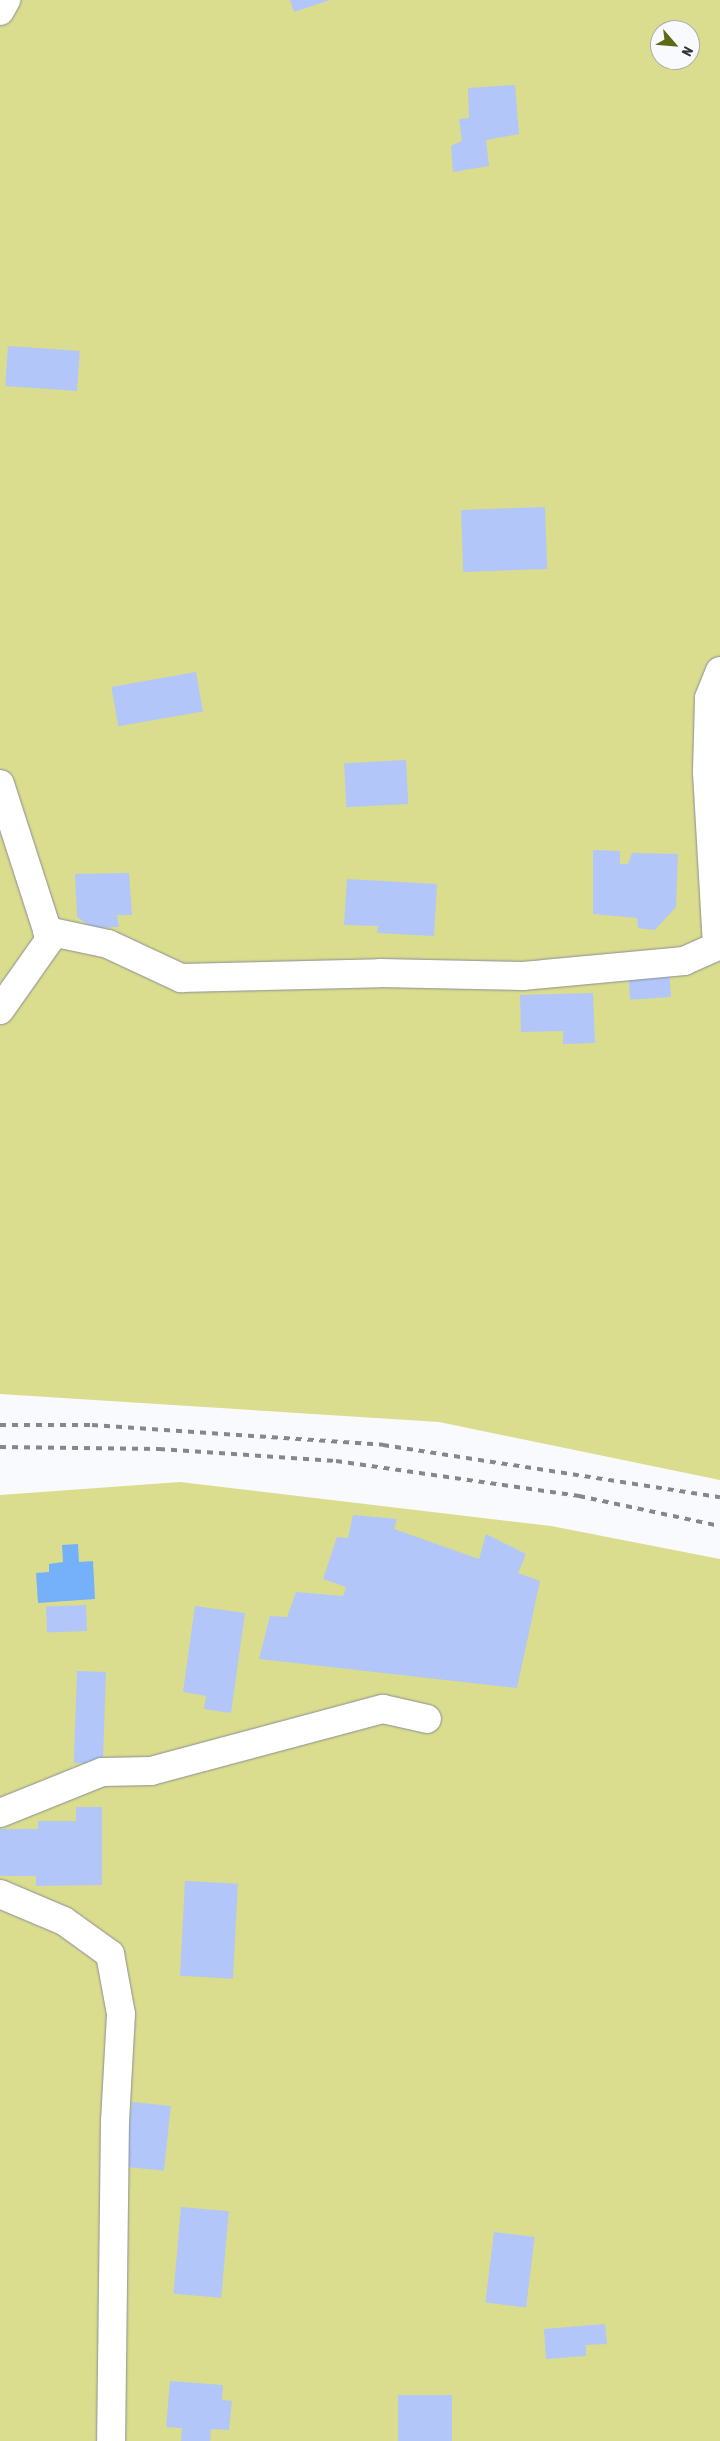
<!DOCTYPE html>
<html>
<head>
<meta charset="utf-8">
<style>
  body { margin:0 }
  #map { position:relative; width:720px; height:2441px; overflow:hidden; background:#f9fafe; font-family:"Asap Condensed",sans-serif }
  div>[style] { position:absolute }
  .green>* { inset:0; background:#dadd8d }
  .water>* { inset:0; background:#75b1fb }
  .building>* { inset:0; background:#b2c6f9; transform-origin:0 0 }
  .roads { filter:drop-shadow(0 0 1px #8a8e95) drop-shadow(0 0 1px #8a8e95) }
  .minor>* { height:28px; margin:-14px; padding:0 14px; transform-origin:14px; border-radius:14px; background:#fff }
  .rail>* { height:4px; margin-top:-2px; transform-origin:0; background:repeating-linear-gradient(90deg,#85878a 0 6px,transparent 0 12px) }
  span { translate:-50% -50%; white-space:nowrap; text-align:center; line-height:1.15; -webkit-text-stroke:4px #f9fafe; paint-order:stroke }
  .north { position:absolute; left:650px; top:20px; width:50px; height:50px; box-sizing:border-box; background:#f9fafe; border:1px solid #a9abae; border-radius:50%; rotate:117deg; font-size:14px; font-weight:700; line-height:20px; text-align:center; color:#323437 }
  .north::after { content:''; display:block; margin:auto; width:18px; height:22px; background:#5e6b15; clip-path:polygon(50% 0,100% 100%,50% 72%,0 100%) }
</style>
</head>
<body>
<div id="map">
  <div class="green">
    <i style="clip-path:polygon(evenodd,0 0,720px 0,720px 1480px,439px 1422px,0 1394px,0 0,660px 30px,690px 30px,690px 60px,660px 60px,660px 30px)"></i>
    <i style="clip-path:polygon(180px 1482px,551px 1526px,720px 1559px,720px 2441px,0 2441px,0 1495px)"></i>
  </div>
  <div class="water">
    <i style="clip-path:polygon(78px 1544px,79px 1562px,93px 1561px,95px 1599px,38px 1603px,36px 1573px,49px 1572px,49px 1564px,63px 1562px,62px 1545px)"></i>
  </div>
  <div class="building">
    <i style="clip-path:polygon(290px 0,330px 0,294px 12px)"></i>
    <i style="clip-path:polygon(515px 85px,519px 134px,486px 140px,489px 166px,453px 172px,451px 146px,462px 141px,459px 119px,469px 118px,468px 88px)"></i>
    <i style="left:8px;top:346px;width:72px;height:40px;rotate:4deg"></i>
    <i style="left:545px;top:507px;width:62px;height:84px;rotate:88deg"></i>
    <i style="left:196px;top:672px;width:40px;height:86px;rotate:80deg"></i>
    <i style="left:406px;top:760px;width:44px;height:62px;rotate:87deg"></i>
    <i style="clip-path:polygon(593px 850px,620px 851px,620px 864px,628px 864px,632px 853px,678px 854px,676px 907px,655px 930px,638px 928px,637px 918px,593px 914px)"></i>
    <i style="clip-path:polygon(129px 873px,132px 915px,117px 915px,119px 927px,93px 928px,77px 917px,75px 874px)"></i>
    <i style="clip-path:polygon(347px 879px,437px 884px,434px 936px,377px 933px,378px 926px,344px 925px)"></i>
    <i style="left:669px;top:968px;width:29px;height:41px;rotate:86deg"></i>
    <i style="clip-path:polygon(593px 993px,595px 1043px,563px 1044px,563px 1031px,521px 1032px,520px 995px)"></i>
    <i style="clip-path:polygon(353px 1515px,397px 1519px,394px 1529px,479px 1559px,486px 1534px,526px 1554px,518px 1573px,540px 1581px,517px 1688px,259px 1659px,270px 1616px,287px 1617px,296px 1592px,343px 1596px,346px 1587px,323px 1579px,337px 1537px,348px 1538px)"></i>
    <i style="left:86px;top:1605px;width:26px;height:40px;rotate:88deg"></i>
    <i style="clip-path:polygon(195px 1606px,245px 1613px,231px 1713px,204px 1709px,206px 1696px,183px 1692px)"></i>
    <i style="left:77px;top:1671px;width:29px;height:92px;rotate:2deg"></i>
    <i style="clip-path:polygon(76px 1807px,102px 1807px,102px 1885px,36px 1886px,36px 1876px,0 1876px,0 1829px,38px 1829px,38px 1821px,76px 1821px)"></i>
    <i style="left:185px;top:1881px;width:53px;height:95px;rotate:3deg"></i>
    <i style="left:132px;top:2102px;width:39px;height:65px;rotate:6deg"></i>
    <i style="left:181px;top:2207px;width:48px;height:87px;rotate:5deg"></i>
    <i style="left:494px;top:2232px;width:41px;height:71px;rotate:7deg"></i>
    <i style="clip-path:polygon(605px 2324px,607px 2344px,586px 2345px,586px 2356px,546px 2359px,544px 2329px)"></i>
    <i style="clip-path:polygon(170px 2381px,223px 2385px,222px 2400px,232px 2401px,229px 2430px,211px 2429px,210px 2441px,181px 2441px,182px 2428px,166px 2427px)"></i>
    <i style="left:398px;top:2395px;width:54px;height:46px"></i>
  </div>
  <div class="roads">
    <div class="minor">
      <i style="left:0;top:11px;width:13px;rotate:-61deg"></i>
      <i style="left:0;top:784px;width:163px;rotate:72.1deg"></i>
      <i style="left:50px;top:939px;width:87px;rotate:125.2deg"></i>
      <i style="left:47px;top:931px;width:62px;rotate:12deg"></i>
      <i style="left:108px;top:944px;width:81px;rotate:25deg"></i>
      <i style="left:181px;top:978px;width:199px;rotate:-1.4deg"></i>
      <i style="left:380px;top:973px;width:143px;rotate:1.2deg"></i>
      <i style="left:523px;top:976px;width:162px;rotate:-5.3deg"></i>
      <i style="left:684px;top:961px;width:36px;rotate:-24deg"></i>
      <i style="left:717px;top:946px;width:175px;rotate:-93.3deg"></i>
      <i style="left:707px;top:771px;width:73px;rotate:-88.4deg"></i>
      <i style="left:709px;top:698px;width:29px;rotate:-68deg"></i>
      <i style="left:0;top:1813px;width:110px;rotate:-21.9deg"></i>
      <i style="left:102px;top:1772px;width:49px;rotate:-1.2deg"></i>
      <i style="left:151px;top:1771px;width:240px;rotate:-15deg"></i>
      <i style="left:383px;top:1709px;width:45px;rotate:12.8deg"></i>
      <i style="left:0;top:1894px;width:69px;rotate:22.9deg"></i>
      <i style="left:64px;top:1921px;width:57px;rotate:35.7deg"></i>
      <i style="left:110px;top:1954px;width:61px;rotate:79.6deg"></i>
      <i style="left:121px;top:2014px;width:106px;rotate:93.2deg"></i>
      <i style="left:115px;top:2120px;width:321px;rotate:90.7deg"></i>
    </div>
  </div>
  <div class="rail">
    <i style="left:0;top:1425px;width:92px"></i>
    <i style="left:92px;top:1425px;width:292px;rotate:3.9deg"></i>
    <i style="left:383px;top:1445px;width:341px;rotate:8.8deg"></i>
    <i style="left:0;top:1447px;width:159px;rotate:0.7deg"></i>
    <i style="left:159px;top:1449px;width:177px;rotate:3.9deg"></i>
    <i style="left:336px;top:1461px;width:246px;rotate:8.2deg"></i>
    <i style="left:579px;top:1496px;width:144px;rotate:12deg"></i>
  </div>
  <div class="north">N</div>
</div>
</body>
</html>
